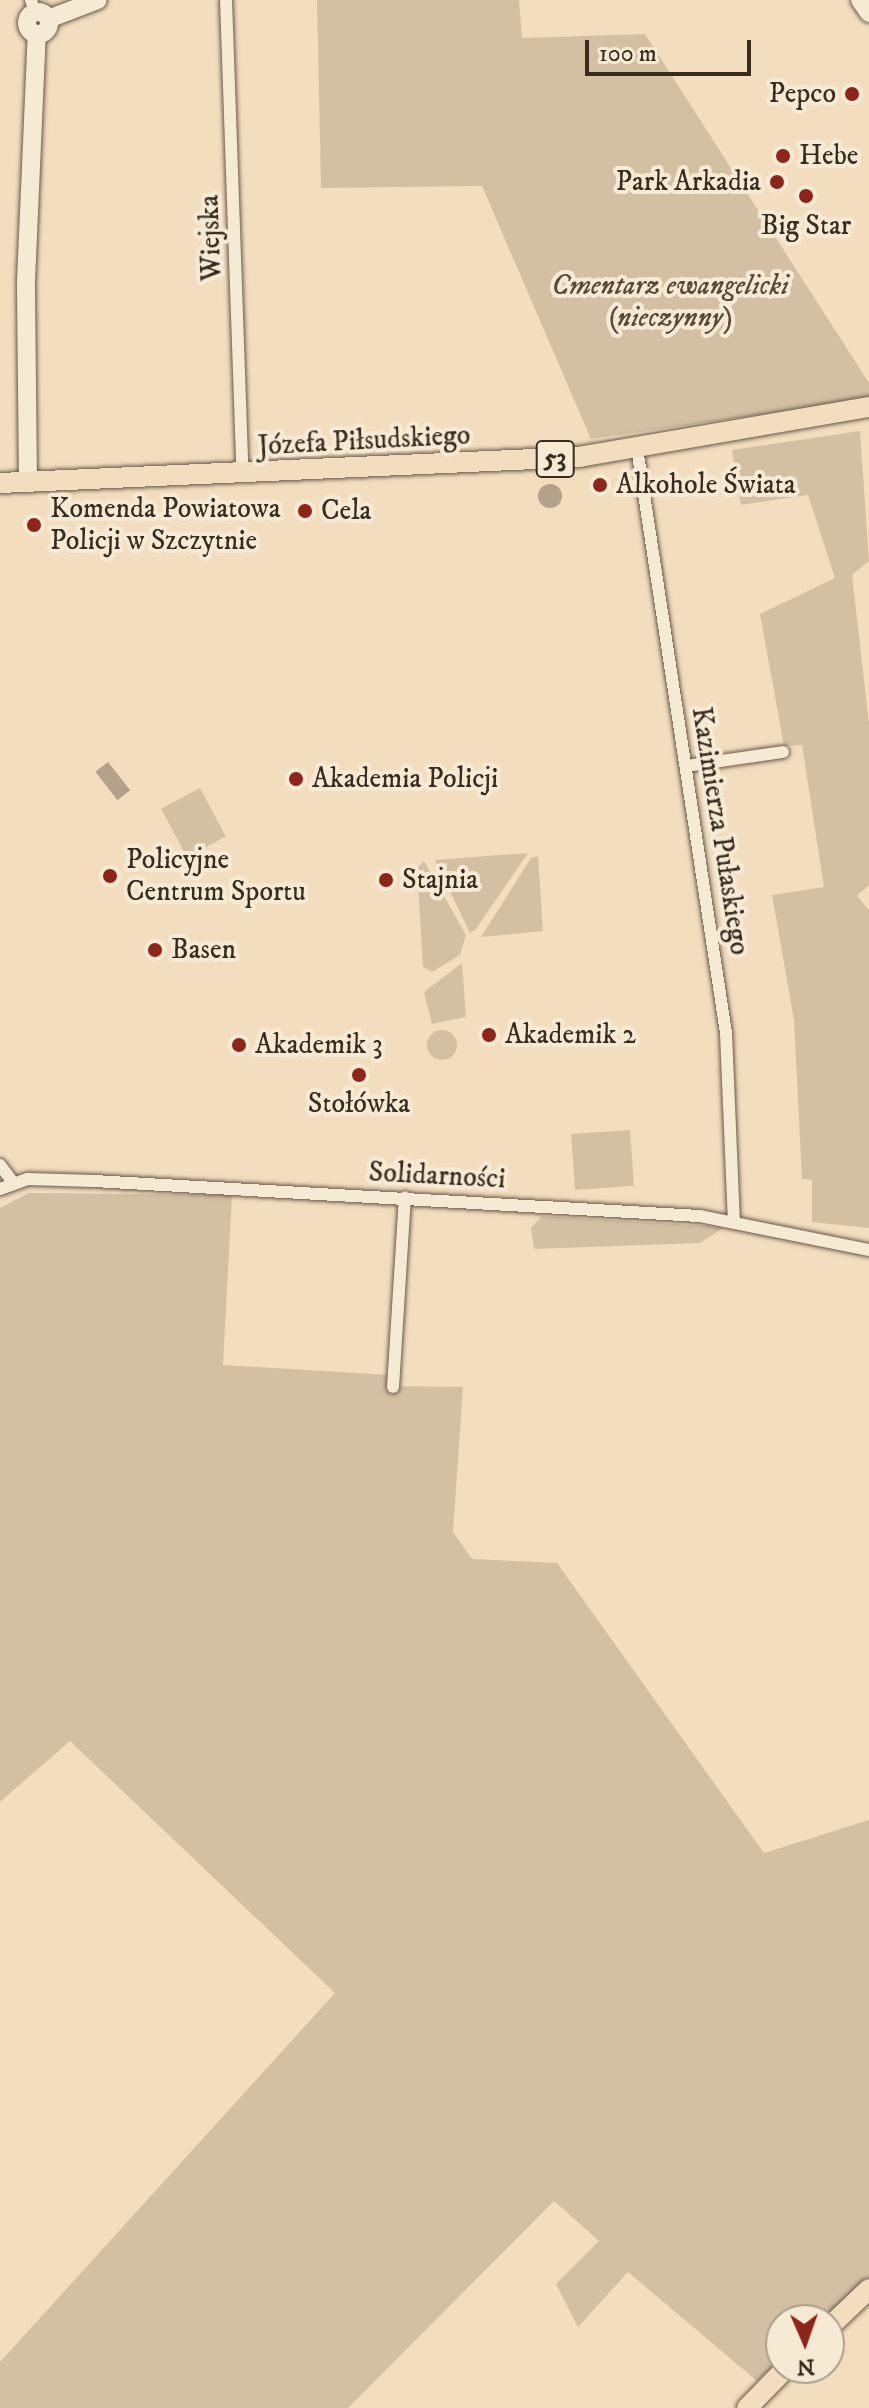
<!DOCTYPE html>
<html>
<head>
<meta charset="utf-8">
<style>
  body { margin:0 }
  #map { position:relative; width:869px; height:2408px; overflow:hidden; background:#f2debe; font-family:"IM FELL DW Pica",serif }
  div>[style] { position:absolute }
  .green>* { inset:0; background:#d3c0a3; transform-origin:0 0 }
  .round { border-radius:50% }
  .water>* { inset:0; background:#b3a189; transform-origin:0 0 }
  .roads { filter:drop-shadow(0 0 2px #685848) drop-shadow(0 0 2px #685848) }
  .street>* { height:12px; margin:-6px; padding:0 6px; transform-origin:6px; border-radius:6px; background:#f7ead5 }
  .secondary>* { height:18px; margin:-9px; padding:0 9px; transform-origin:9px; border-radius:9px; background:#f7ead5 }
  .secondary>.ring { margin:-9px; padding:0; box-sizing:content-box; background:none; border:18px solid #f7ead5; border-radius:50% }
  .primary>* { height:20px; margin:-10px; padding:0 10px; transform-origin:10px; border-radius:10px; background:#f2debe }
  .dots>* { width:22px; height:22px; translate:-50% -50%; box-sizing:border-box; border:4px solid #f7ead5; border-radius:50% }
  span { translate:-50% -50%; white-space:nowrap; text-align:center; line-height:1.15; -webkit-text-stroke:8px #f7ead5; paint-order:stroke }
  .shield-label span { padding:2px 6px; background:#f7ead5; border:2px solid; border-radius:6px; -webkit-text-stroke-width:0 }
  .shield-label { font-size:26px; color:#3a2b21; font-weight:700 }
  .poi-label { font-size:28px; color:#3a2b21 }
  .right { translate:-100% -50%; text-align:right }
  .left { translate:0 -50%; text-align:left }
  .street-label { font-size:28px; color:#3a2b21 }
  .park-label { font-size:28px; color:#59493b; font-style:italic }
  .north { position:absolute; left:765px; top:2304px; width:80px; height:80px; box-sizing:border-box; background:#f7ead5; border:2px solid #ab9e8d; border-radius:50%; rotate:178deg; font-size:22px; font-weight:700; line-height:32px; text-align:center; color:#3a2b21 }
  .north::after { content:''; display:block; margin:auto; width:28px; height:36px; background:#8f2418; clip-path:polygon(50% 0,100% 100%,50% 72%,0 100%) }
  .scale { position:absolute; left:585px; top:40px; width:166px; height:36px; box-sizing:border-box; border:4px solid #3a2b21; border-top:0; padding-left:10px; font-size:24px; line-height:28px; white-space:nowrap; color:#3a2b21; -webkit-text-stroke:6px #f7ead5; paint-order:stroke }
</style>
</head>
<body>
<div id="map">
  <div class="green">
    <i style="clip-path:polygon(317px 0,519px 0,522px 38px,645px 34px,869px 383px,869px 399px,591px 439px,482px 186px,321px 188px)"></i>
    <i style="clip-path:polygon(860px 431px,869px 561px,852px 575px,869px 723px,869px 885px,857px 896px,869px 910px,869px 1228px,812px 1222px,812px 1180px,802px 1179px,794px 1020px,772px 895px,824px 887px,802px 745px,784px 746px,760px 614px,835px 578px,808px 495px,741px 505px,732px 450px)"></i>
    <i style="left:200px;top:788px;width:55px;height:44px;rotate:62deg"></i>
    <i style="clip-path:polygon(528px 853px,476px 929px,470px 933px,435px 860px)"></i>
    <i style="clip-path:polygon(538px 856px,543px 931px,481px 937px,531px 858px)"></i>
    <i style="clip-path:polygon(424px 861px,466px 935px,460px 955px,432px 972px,423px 967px,417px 868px)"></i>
    <i style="clip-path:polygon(462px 963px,466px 1017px,432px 1024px,424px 992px)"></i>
    <i class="round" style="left:427px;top:1030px;width:30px;height:30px"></i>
    <i style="left:630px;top:1130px;width:56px;height:59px;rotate:86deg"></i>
    <i style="clip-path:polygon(29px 1193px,232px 1195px,223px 1365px,389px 1375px,389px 1386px,463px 1387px,453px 1532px,472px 1559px,557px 1563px,764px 1853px,869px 1820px,869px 2278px,823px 2320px,781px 2320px,781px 2359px,757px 2381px,628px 2272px,578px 2327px,556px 2284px,599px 2241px,554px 2201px,348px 2408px,0 2408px,0 2362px,335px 1993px,70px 1741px,0 1802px,0 1208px)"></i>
    <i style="clip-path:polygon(542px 1216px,708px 1226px,723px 1228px,700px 1243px,534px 1249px,531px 1228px)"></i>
  </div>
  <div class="water">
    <i class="round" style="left:538px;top:484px;width:24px;height:24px"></i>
    <i style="left:108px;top:762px;width:36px;height:16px;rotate:52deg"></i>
  </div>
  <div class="roads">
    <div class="street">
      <i style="left:31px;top:0;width:13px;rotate:72deg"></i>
      <i style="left:226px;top:0;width:475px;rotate:88deg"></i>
      <i style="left:637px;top:448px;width:592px;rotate:81.35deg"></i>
      <i style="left:726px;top:1033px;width:189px;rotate:87.6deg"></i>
      <i style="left:686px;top:766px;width:98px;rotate:-8.2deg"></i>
      <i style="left:0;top:1165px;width:21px;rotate:53deg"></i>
      <i style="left:0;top:1189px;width:30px;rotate:-20deg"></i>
      <i style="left:28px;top:1179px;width:66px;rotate:1.7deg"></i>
      <i style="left:94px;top:1181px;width:607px;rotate:3.31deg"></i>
      <i style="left:700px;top:1216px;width:172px;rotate:11.4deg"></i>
      <i style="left:393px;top:1387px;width:190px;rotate:-86.4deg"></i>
    </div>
    <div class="secondary">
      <i style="left:860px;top:0;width:16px;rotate:55deg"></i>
      <i class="ring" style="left:27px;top:12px;width:4px;height:4px"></i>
      <i style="left:48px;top:19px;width:53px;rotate:-20.8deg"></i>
      <i style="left:28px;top:482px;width:201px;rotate:-90.6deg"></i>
      <i style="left:26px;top:281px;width:247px;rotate:-87.5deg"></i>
    </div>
    <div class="primary">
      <i style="left:0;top:483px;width:580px;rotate:-2.57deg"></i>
      <i style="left:579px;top:457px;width:294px;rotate:-9.8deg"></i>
      <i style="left:829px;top:2327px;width:55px;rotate:-43.5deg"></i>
      <i style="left:747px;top:2408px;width:56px;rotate:-45.7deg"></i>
    </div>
  </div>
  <div class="dots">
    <i style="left:852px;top:94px;background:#8f2418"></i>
    <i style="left:783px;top:156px;background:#8f2418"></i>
    <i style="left:777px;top:182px;background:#8f2418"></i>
    <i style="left:806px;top:196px;background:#8f2418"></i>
    <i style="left:600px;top:485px;background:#8f2418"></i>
    <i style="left:305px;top:511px;background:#8f2418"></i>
    <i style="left:34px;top:525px;background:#8f2418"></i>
    <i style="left:296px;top:779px;background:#8f2418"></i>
    <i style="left:110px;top:876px;background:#8f2418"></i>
    <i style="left:386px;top:880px;background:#8f2418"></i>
    <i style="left:155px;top:950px;background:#8f2418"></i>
    <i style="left:489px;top:1035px;background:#8f2418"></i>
    <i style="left:239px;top:1045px;background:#8f2418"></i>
    <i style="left:359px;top:1075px;background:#8f2418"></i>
  </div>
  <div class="shield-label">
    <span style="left:555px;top:459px">53</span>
  </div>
  <div class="poi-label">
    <span class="right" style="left:836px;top:94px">Pepco</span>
    <span class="left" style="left:799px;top:156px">Hebe</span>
    <span class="right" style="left:761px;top:182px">Park Arkadia</span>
    <span style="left:806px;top:226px">Big Star</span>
    <span class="left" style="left:616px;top:485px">Alkohole Świata</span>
    <span class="left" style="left:50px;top:525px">Komenda Powiatowa<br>Policji w Szczytnie</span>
    <span class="left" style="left:321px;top:511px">Cela</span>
    <span class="left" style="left:312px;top:779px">Akademia Policji</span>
    <span class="left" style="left:126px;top:876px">Policyjne<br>Centrum Sportu</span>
    <span class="left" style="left:402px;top:880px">Stajnia</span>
    <span class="left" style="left:171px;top:950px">Basen</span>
    <span class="left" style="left:505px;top:1035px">Akademik 2</span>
    <span class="left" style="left:255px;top:1045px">Akademik 3</span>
    <span style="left:359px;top:1104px">Stołówka</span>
  </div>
  <div class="street-label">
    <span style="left:211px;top:238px;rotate:-92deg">Wiejska</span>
    <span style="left:364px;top:441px;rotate:-3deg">Józefa Piłsudskiego</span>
    <span style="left:720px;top:831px;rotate:81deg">Kazimierza Pułaskiego</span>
    <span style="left:437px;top:1176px;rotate:3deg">Solidarności</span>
  </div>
  <div class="park-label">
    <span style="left:670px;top:302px">Cmentarz ewangelicki<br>(nieczynny)</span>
  </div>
  <div class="north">N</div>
  <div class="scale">100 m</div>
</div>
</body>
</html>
